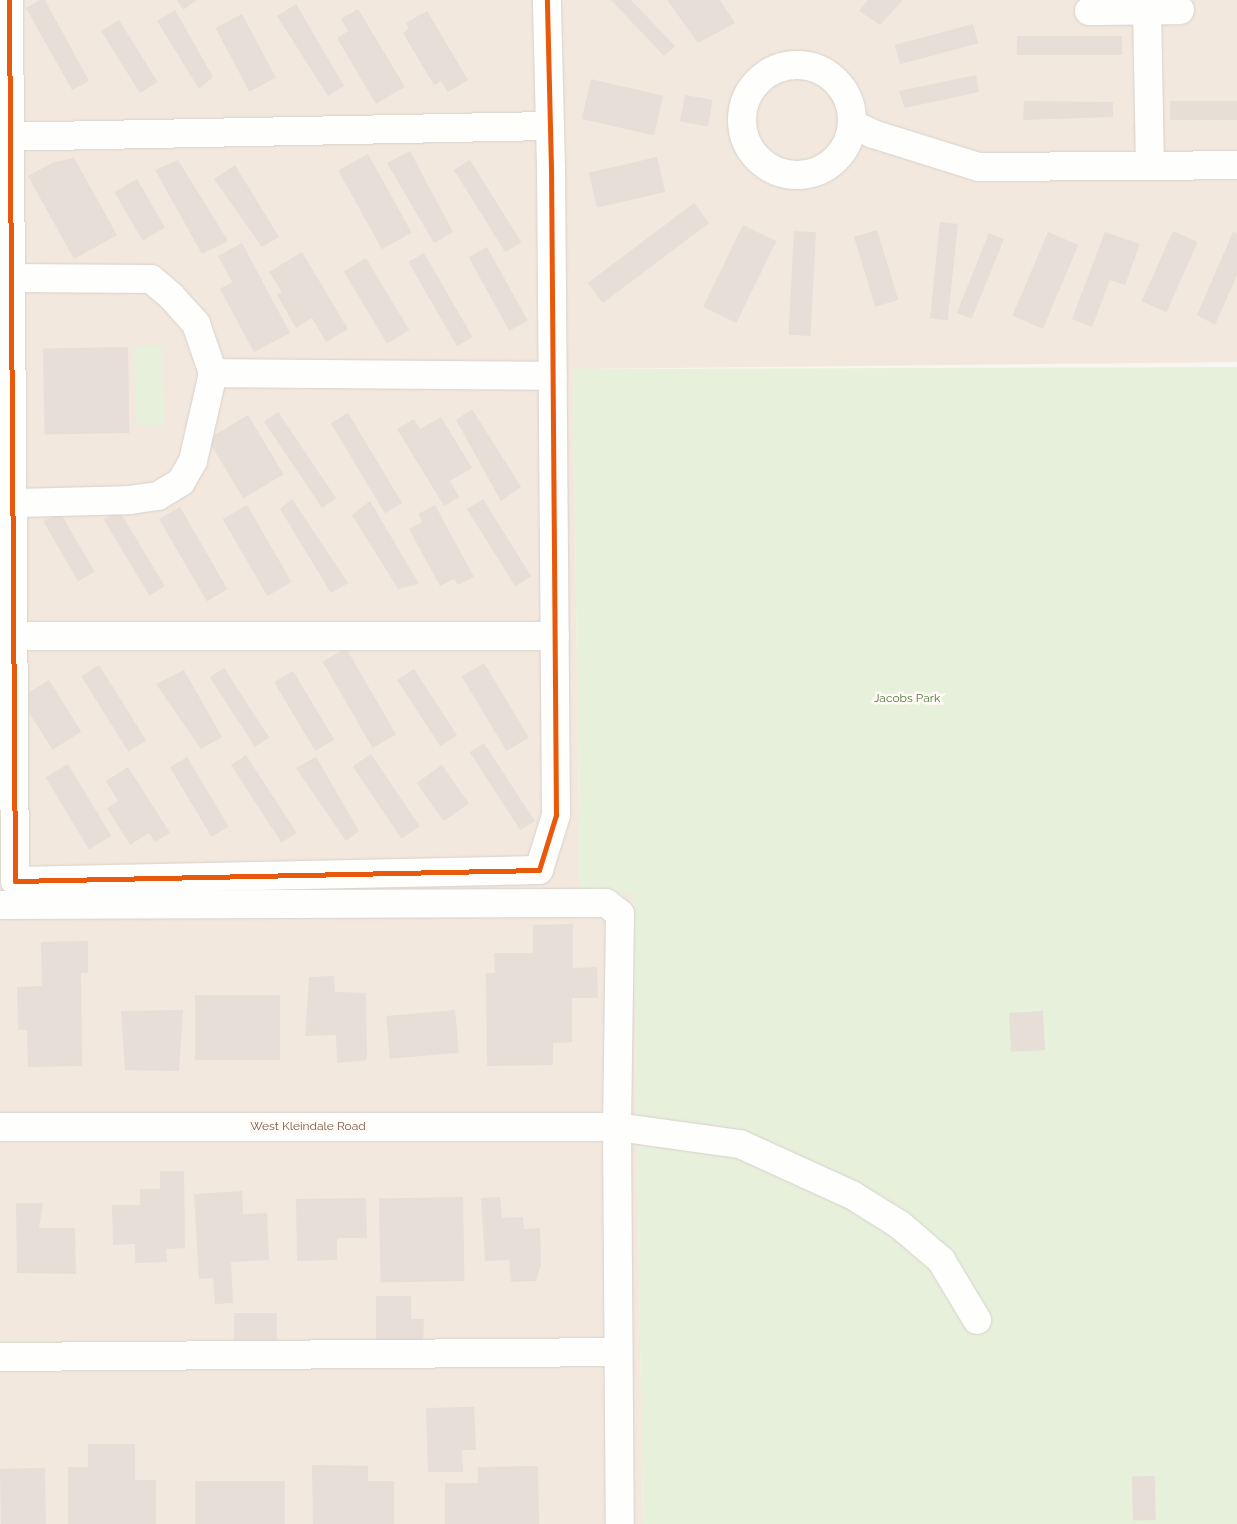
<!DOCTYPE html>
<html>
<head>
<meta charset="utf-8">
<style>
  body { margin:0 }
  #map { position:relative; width:1237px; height:1524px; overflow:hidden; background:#f9f5f0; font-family:Raleway,sans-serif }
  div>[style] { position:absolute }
  .residential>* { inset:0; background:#f2e8de }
  .green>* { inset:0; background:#e7f0db; transform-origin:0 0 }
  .building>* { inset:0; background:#e6ded7; transform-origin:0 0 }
  .roads { filter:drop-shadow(0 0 1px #d7d1cb) drop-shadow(0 0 1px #d7d1cb) }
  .minor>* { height:28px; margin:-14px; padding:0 14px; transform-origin:14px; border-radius:14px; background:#fefefd }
  .minor>.ring { margin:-14px; padding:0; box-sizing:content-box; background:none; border:28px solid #fefefd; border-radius:50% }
  .cycleway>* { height:5px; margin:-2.5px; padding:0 2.5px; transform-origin:2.5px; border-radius:2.5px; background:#e8590c }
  span { translate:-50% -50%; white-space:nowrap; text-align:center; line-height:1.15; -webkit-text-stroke:5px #fffaf3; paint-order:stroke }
  .park-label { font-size:12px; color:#537a41 }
  .street-label { font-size:12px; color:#7a5c4d }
</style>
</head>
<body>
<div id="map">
  <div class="residential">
    <i style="clip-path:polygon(0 0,1237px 0,1237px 362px,573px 369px,580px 894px,633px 894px,643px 1524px,0 1524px)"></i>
  </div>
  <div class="green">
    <i style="left:162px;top:346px;width:79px;height:28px;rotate:89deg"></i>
    <i style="clip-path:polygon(1237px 367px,1237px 1524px,643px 1524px,633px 894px,580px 894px,573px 369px)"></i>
  </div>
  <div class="building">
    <i style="clip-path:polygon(40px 0,45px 0,89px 81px,72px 90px,26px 8px)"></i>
    <i style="clip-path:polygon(177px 0,197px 0,183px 10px)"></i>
    <i style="clip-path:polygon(611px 0,631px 0,675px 46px,664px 56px)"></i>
    <i style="clip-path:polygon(667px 0,720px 0,735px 23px,698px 43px)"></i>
    <i style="clip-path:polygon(868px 0,903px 0,880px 25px,859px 11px)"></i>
    <i style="clip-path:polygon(296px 4px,344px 86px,328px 96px,277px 16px)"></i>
    <i style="clip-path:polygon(358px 9px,405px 87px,376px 104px,337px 38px,348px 31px,341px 19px)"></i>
    <i style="clip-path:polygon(175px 10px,213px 77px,199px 89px,157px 21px)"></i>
    <i style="clip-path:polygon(427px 11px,468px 80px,448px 92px,441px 81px,434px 85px,403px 33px,409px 29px,406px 23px)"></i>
    <i style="left:242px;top:14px;width:72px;height:30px;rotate:62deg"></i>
    <i style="left:119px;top:20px;width:73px;height:21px;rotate:58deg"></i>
    <i style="left:973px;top:24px;width:20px;height:81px;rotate:75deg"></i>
    <i style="left:1122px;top:36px;width:19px;height:105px;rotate:90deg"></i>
    <i style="clip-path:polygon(976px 75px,979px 92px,905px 108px,903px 104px,899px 91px)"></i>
    <i style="left:591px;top:79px;width:74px;height:41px;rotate:13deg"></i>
    <i style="left:685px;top:95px;width:28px;height:27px;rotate:10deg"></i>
    <i style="clip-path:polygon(1024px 101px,1113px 102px,1113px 117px,1023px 120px)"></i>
    <i style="left:1237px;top:101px;width:19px;height:67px;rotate:90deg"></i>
    <i style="clip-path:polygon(410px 151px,453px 232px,434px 243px,387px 163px)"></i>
    <i style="left:368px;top:154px;width:90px;height:34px;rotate:61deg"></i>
    <i style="left:657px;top:157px;width:36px;height:70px;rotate:77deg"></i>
    <i style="clip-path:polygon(74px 158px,117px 235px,74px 259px,28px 176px,52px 163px)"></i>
    <i style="clip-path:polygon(178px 160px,228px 241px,202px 254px,155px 170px)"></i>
    <i style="left:470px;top:160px;width:97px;height:19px;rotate:58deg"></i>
    <i style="clip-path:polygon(235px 165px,279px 237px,262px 247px,214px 179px)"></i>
    <i style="left:137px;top:179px;width:56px;height:26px;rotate:60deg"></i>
    <i style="left:694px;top:203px;width:25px;height:133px;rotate:53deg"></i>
    <i style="left:940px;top:222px;width:18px;height:97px;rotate:6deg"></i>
    <i style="left:743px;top:225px;width:37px;height:91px;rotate:26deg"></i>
    <i style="left:877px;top:230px;width:73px;height:24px;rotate:73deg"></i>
    <i style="left:794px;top:231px;width:22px;height:104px;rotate:3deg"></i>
    <i style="left:1173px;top:231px;width:27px;height:77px;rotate:24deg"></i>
    <i style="left:1048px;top:232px;width:33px;height:91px;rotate:23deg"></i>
    <i style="clip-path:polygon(1105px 232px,1140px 244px,1125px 285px,1110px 280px,1092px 327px,1072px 319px)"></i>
    <i style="clip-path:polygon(1233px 232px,1237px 234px,1237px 275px,1215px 325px,1197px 315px)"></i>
    <i style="left:989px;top:233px;width:16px;height:86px;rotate:22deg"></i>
    <i style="clip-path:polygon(242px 243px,290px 333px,254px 352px,220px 289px,232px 282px,218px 256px)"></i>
    <i style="left:487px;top:247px;width:84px;height:21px;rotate:61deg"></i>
    <i style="clip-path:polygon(302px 252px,348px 329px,326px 342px,312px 318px,296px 328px,277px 295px,282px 292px,269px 272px)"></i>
    <i style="left:424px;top:253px;width:97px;height:18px;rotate:60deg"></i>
    <i style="left:366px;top:258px;width:84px;height:26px;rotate:59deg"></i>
    <i style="left:128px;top:347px;width:86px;height:85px;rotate:89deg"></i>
    <i style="clip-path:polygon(472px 409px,521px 487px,501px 501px,456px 420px)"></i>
    <i style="left:278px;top:412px;width:104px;height:17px;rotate:56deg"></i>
    <i style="left:348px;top:413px;width:105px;height:20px;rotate:59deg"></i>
    <i style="left:248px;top:415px;width:69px;height:47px;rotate:59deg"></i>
    <i style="clip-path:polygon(441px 417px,472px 468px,450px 481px,459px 497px,444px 506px,397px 429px,414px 419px,420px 429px)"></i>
    <i style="clip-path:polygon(292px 499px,348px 583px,331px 593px,280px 509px)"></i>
    <i style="left:483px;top:499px;width:91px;height:19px;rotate:58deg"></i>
    <i style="clip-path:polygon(370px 501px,419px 584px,398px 589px,352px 515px)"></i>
    <i style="left:247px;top:505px;width:89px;height:28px;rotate:60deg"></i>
    <i style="clip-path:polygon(435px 505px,474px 577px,458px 585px,454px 579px,440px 586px,409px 529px,422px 522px,418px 514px)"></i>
    <i style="left:180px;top:507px;width:95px;height:24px;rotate:60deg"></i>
    <i style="left:119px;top:510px;width:89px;height:18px;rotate:59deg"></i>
    <i style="left:60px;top:512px;width:69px;height:19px;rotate:60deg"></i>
    <i style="left:346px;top:648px;width:100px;height:27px;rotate:60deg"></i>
    <i style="left:484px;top:663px;width:87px;height:26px;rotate:59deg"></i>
    <i style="left:99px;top:665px;width:89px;height:21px;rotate:58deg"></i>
    <i style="left:224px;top:668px;width:83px;height:17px;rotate:57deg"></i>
    <i style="left:414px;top:669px;width:79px;height:20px;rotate:57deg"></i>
    <i style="clip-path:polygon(184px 670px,222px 737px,201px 749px,156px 684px)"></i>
    <i style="left:293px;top:671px;width:80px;height:22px;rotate:59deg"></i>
    <i style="left:49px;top:680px;width:61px;height:34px;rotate:58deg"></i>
    <i style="left:484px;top:743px;width:93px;height:17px;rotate:57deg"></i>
    <i style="left:371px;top:754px;width:87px;height:22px;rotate:56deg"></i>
    <i style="left:246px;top:755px;width:93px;height:18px;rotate:57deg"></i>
    <i style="left:187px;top:757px;width:81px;height:20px;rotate:59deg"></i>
    <i style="clip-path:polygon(316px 757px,359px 831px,346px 841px,296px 768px)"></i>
    <i style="left:68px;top:764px;width:84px;height:26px;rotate:59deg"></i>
    <i style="left:442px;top:765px;width:47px;height:31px;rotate:55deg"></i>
    <i style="clip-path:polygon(128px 767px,170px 833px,155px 842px,149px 833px,130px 845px,107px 808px,118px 801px,106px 781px)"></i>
    <i style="clip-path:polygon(573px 924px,573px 968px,597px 967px,598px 998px,572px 998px,572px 1042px,553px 1043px,553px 1065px,487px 1066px,486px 973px,495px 973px,494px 953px,533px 953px,533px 925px)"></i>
    <i style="clip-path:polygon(88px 941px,88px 973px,81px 973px,82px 1066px,28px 1067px,27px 1030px,18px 1030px,17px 987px,42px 986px,41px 942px)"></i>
    <i style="clip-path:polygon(334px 976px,335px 992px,366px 993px,367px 1060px,337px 1063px,336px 1035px,305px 1036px,309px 977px)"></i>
    <i style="left:280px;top:995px;width:65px;height:85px;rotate:90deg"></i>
    <i style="clip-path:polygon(183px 1010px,179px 1071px,125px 1070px,121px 1011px)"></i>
    <i style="left:455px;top:1010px;width:43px;height:69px;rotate:85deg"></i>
    <i style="left:1043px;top:1011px;width:39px;height:34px;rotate:87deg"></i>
    <i style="clip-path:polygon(160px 1171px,184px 1171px,185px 1248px,166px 1249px,167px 1262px,135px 1263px,135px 1244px,113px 1245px,112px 1205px,140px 1205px,140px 1189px,160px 1189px)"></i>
    <i style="clip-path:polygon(242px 1191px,243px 1214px,267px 1213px,269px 1260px,231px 1262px,233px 1303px,215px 1304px,213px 1278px,199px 1279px,194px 1194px)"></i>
    <i style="left:463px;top:1197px;width:84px;height:84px;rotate:89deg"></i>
    <i style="clip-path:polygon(500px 1197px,502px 1218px,523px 1217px,524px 1229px,540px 1228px,541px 1265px,536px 1281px,511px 1282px,509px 1260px,485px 1261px,481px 1198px)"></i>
    <i style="clip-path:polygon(366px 1198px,367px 1238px,337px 1238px,337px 1260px,297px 1261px,296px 1199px)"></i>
    <i style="clip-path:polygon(16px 1203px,43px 1203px,39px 1228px,75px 1228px,76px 1274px,17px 1273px)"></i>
    <i style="clip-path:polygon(376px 1296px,411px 1296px,411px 1319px,424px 1319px,423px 1342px,376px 1342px)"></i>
    <i style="left:277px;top:1313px;width:29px;height:43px;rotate:90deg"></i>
    <i style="clip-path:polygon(474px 1407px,476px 1450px,462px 1450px,463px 1472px,428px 1472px,426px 1408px)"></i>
    <i style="clip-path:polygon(88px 1444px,135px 1444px,135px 1480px,156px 1480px,156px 1524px,68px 1524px,68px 1467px,88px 1467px)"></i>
    <i style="clip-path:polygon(312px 1465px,368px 1466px,368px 1481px,394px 1481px,394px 1524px,313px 1524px)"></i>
    <i style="clip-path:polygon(538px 1466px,539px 1524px,445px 1524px,445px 1483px,478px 1483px,478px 1467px)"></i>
    <i style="left:45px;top:1468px;width:56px;height:45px;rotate:89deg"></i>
    <i style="left:1155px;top:1476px;width:44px;height:23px;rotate:89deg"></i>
    <i style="left:195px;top:1481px;width:90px;height:43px"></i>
  </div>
  <div class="roads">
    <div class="minor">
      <i style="left:9px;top:0;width:881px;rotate:89.61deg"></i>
      <i style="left:15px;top:881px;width:524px;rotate:-1.2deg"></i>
      <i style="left:539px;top:870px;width:58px;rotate:-72.8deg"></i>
      <i style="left:556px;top:815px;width:647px;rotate:-90.44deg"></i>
      <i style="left:551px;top:168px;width:168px;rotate:-91.4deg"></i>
      <i style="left:1147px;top:10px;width:156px;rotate:88.9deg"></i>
      <i style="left:1089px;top:11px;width:91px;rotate:-0.6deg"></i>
      <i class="ring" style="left:742px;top:65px;width:82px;height:82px"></i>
      <i style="left:852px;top:124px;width:23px;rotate:25deg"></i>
      <i style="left:873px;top:134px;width:111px;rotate:17.3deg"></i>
      <i style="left:979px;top:167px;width:258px;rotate:-0.4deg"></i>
      <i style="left:0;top:137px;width:550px;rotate:-1.15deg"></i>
      <i style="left:11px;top:278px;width:140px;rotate:0.4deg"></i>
      <i style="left:151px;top:279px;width:26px;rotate:40deg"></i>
      <i style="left:171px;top:296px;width:38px;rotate:48deg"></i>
      <i style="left:196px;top:324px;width:52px;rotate:70.9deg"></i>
      <i style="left:213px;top:373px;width:90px;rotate:102.8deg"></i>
      <i style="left:193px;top:461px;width:24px;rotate:120deg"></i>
      <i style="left:181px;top:482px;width:27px;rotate:149deg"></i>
      <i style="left:158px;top:496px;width:28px;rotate:172deg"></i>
      <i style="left:130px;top:500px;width:118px;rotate:178.5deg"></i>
      <i style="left:213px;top:373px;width:340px;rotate:0.5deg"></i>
      <i style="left:13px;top:636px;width:542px"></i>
      <i style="left:0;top:905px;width:606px;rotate:-0.19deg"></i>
      <i style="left:606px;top:903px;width:18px;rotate:38deg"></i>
      <i style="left:620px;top:914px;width:213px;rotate:90.8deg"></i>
      <i style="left:617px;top:1127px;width:397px;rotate:89.6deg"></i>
      <i style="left:0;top:1127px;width:617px"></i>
      <i style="left:617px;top:1127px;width:124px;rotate:7.9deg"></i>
      <i style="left:740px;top:1144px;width:123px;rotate:24.5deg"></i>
      <i style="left:852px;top:1195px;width:57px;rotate:32deg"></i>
      <i style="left:900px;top:1225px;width:54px;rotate:40.5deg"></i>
      <i style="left:941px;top:1260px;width:70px;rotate:59deg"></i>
      <i style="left:0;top:1357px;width:618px;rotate:-0.46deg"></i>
    </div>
  </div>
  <div class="cycleway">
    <i style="left:9px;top:0;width:881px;rotate:89.61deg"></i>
    <i style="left:15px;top:881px;width:524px;rotate:-1.2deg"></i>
    <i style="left:539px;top:870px;width:58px;rotate:-72.8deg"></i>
    <i style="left:556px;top:815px;width:647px;rotate:-90.44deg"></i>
    <i style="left:551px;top:168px;width:168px;rotate:-91.4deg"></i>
  </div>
  <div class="park-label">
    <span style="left:907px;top:699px">Jacobs Park</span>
  </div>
  <div class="street-label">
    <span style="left:308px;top:1127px">West Kleindale Road</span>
  </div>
</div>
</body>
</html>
